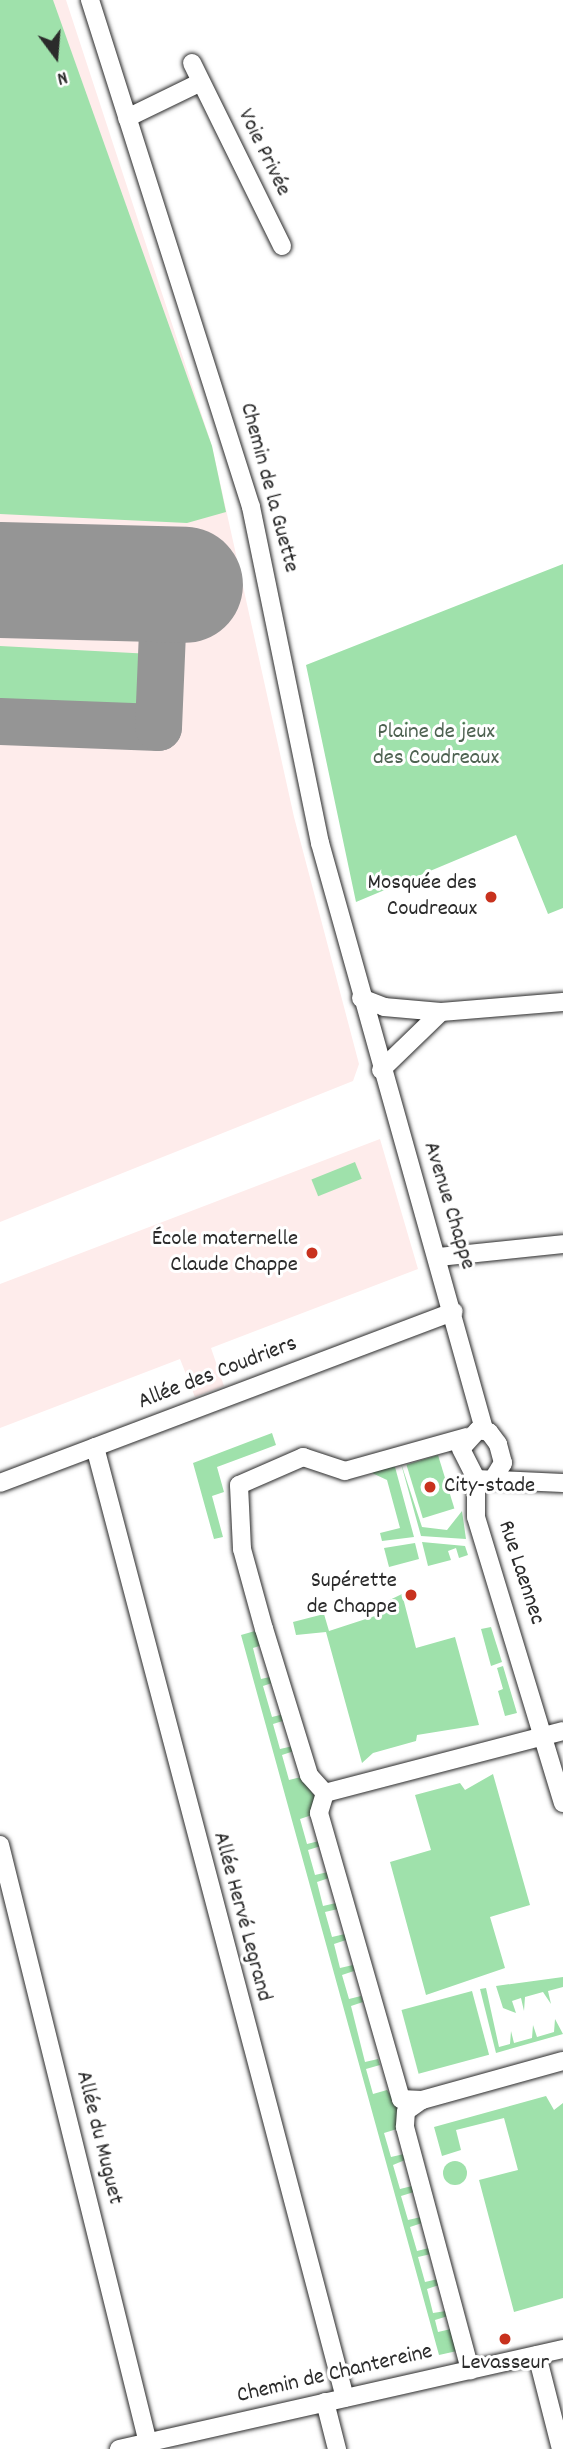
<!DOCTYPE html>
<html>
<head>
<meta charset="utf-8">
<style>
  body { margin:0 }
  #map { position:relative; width:563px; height:2449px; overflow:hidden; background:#fff; font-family:Dekko,sans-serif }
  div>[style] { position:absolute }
  .built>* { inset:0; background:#feeceb }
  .green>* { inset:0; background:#9fe1ab; transform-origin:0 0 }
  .round { border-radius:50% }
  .taxiway>* { height:47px; margin:-23.5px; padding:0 23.5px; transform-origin:23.5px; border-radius:23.5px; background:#959595 }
  .runway>* { height:116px; margin:-58px; padding:0 58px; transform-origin:58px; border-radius:58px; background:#959595 }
  .roads { filter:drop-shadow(0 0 2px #2b2b2b) drop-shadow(0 0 2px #2b2b2b) }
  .minor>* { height:18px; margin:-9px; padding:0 9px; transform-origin:9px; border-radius:9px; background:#fff }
  .dots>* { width:19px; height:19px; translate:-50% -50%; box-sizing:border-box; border:4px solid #fff; border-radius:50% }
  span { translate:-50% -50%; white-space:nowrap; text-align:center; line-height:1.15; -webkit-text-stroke:6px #fff; paint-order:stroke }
  .street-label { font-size:23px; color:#2b2b2b }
  .park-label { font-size:23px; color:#4e6251 }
  .poi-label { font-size:23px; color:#2b2b2b }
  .right { translate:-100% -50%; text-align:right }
  .left { translate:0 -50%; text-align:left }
  .north { position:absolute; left:21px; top:21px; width:70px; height:70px; -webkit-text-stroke:5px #fff; paint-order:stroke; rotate:164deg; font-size:19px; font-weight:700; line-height:28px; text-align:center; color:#2b2b2b }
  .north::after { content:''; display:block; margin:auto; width:24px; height:32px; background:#2b2b2b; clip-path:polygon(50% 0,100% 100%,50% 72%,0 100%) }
</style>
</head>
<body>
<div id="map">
  <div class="built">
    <i style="clip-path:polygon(0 0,66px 0,212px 446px,294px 817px,359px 1064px,353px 1081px,0 1222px)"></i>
    <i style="clip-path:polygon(380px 1139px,418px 1269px,211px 1348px,224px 1386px,195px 1397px,180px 1359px,0 1428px,0 1284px)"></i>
  </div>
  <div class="green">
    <i style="clip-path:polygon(0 0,53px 0,212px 446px,226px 512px,187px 523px,0 514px)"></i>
    <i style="clip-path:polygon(563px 564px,563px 908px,548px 914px,516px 835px,356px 902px,306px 665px)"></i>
    <i style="left:0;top:646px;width:152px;height:60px;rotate:3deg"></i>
    <i style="left:355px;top:1162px;width:18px;height:47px;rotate:68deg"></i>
    <i style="clip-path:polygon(272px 1433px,276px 1445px,217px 1467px,224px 1492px,212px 1496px,223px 1537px,214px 1539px,193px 1463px)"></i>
    <i style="left:438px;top:1455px;width:56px;height:33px;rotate:73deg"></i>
    <i style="clip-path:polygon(400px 1460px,422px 1527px,447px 1530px,462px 1511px,466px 1539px,421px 1536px)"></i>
    <i style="clip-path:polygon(380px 1467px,395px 1467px,414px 1537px,382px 1541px,380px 1533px,400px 1528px,387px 1480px,372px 1473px)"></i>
    <i style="clip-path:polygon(422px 1542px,465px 1546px,468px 1555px,459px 1558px,456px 1548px,448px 1551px,451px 1560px,428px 1566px)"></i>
    <i style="clip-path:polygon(415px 1543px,419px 1559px,389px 1567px,384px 1548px)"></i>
    <i style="clip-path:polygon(402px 1594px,416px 1648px,455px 1637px,479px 1725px,417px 1735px,416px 1741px,373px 1753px,362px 1763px,326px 1632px,296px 1635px,293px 1622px,324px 1614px,329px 1631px,375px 1616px,373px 1608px)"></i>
    <i style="clip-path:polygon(491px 1627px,502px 1662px,491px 1666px,481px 1629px)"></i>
    <i style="clip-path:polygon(255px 1631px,265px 1644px,253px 1648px,261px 1679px,274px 1676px,275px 1682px,263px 1686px,272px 1717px,284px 1714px,286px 1720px,273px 1724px,280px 1749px,293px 1746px,294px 1751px,282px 1755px,289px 1780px,301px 1777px,315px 1797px,312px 1815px,300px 1819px,307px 1844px,319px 1841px,321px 1846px,308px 1850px,315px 1875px,328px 1872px,329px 1878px,317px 1882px,323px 1906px,336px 1903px,338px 1909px,325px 1912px,332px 1937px,345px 1934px,346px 1940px,334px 1944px,340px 1968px,353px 1965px,354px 1971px,342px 1975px,349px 1999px,361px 1996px,363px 2002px,351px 2006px,365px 2062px,378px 2059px,380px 2065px,366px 2069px,373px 2094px,387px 2090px,398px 2106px,397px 2129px,384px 2133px,391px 2157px,404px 2154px,405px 2160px,393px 2165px,400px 2189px,412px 2186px,414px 2192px,401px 2196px,408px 2220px,421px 2217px,422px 2223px,410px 2227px,417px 2251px,429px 2248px,431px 2254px,418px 2257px,425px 2282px,438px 2279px,439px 2285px,427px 2289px,433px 2313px,446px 2311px,448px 2316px,435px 2320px,438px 2332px,451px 2329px,457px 2351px,439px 2355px,241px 1635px)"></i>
    <i style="clip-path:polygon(503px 1666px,517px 1713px,505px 1716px,498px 1691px,503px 1689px,497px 1668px)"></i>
    <i style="clip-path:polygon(493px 1774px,530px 1905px,490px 1917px,505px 1968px,426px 1995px,390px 1862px,431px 1850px,415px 1795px,460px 1783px,465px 1790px)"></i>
    <i style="clip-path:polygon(563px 1977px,563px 1987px,548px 1991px,551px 2004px,543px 1992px,525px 1997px,524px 2011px,521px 1998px,512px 2001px,516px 2013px,503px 2008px,496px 1986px)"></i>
    <i style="clip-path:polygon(486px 1988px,499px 2047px,510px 2044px,511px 2031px,514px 2043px,532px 2038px,533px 2025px,537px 2037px,554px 2032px,555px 2019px,563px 2034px,496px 2053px,480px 1989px)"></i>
    <i style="left:472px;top:1991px;width:66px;height:73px;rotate:75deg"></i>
    <i style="clip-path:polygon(546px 2096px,554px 2110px,563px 2103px,563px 2298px,514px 2312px,479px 2180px,518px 2170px,504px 2118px,456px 2130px,461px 2150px,442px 2156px,434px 2127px)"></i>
    <i class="round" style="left:443px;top:2161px;width:24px;height:24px"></i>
  </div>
  <div class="taxiway">
    <i style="left:0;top:721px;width:158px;rotate:2.2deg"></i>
    <i style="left:158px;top:727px;width:142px;rotate:-87.6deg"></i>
  </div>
  <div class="runway">
    <i style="left:0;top:580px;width:185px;rotate:1.5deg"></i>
  </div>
  <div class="roads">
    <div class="minor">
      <i style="left:90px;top:0;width:532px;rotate:72.38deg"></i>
      <i style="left:251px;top:507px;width:343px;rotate:78.4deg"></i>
      <i style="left:320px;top:843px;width:609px;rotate:74.37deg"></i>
      <i style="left:192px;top:63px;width:204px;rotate:63.8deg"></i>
      <i style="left:127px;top:118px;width:82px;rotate:-25.9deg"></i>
      <i style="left:361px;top:998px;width:25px;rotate:21deg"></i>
      <i style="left:384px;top:1007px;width:57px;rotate:5deg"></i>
      <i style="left:441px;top:1012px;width:122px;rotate:-4.7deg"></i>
      <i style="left:381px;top:1070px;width:83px;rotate:-44deg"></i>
      <i style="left:438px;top:1257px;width:126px;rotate:-5.9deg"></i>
      <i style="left:95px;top:1447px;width:983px;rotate:75.27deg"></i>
      <i style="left:476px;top:1479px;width:38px;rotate:90deg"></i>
      <i style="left:476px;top:1517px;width:299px;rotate:73.1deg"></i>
      <i style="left:493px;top:1479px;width:19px;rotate:-58deg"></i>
      <i style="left:503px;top:1463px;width:20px;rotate:-105deg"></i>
      <i style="left:498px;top:1444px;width:15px;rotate:-127deg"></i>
      <i style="left:489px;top:1432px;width:11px;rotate:-170deg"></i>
      <i style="left:478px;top:1430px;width:25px;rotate:132deg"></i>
      <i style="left:461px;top:1449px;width:34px;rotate:63deg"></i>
      <i style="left:476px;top:1479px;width:87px;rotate:2.6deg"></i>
      <i style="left:0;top:1483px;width:485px;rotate:-20.7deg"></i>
      <i style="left:325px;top:1793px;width:24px;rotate:-132deg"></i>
      <i style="left:309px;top:1775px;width:153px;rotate:-107.1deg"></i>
      <i style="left:264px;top:1629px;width:83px;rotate:-105.4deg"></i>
      <i style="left:242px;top:1549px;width:64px;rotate:-92.7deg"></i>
      <i style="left:239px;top:1485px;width:70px;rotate:-23.6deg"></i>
      <i style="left:303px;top:1457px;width:44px;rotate:18.4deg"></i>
      <i style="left:345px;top:1471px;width:127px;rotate:-15.6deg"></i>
      <i style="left:325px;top:1793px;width:21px;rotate:107deg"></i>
      <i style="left:319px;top:1813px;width:298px;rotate:74deg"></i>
      <i style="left:401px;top:2099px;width:21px;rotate:3deg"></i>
      <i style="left:422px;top:2100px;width:146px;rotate:-15.5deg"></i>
      <i style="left:325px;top:1793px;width:246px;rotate:-14.6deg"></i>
      <i style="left:0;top:1845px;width:616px;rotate:76.1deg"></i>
      <i style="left:422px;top:2100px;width:19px;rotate:145deg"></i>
      <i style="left:406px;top:2111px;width:16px;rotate:94deg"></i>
      <i style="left:405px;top:2127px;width:252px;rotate:75deg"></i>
      <i style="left:537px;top:2355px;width:97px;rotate:75.7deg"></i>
      <i style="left:325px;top:2402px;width:49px;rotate:75.7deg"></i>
      <i style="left:119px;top:2449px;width:455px;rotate:-12.7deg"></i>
    </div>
  </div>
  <div class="dots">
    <i style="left:491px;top:897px;background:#c8321e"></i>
    <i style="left:312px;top:1253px;background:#c8321e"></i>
    <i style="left:430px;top:1487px;background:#c8321e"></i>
    <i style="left:411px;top:1595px;background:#c8321e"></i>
    <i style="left:505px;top:2339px;background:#c8321e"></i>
  </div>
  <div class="street-label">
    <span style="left:263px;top:153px;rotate:64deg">Voie Privée</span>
    <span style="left:268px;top:488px;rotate:75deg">Chemin de la Guette</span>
    <span style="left:448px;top:1206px;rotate:73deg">Avenue Chappe</span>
    <span style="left:218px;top:1374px;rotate:-21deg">Allée des Coudriers</span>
    <span style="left:520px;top:1573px;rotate:72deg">Rue Laennec</span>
    <span style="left:241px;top:1917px;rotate:75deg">Allée Hervé Legrand</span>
    <span style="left:98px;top:2138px;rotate:76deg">Allée du Muguet</span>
    <span style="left:335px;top:2375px;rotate:-13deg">Chemin de Chantereine</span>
  </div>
  <div class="park-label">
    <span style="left:436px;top:746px">Plaine de jeux<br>des Coudreaux</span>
  </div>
  <div class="poi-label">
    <span class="right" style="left:477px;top:897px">Mosquée des<br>Coudreaux</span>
    <span class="right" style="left:298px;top:1253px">École maternelle<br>Claude Chappe</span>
    <span class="left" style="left:444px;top:1487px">City-stade</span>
    <span class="right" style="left:397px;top:1595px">Supérette<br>de Chappe</span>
    <span style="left:505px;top:2364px">Levasseur</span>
  </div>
  <div class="north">N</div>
</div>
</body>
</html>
